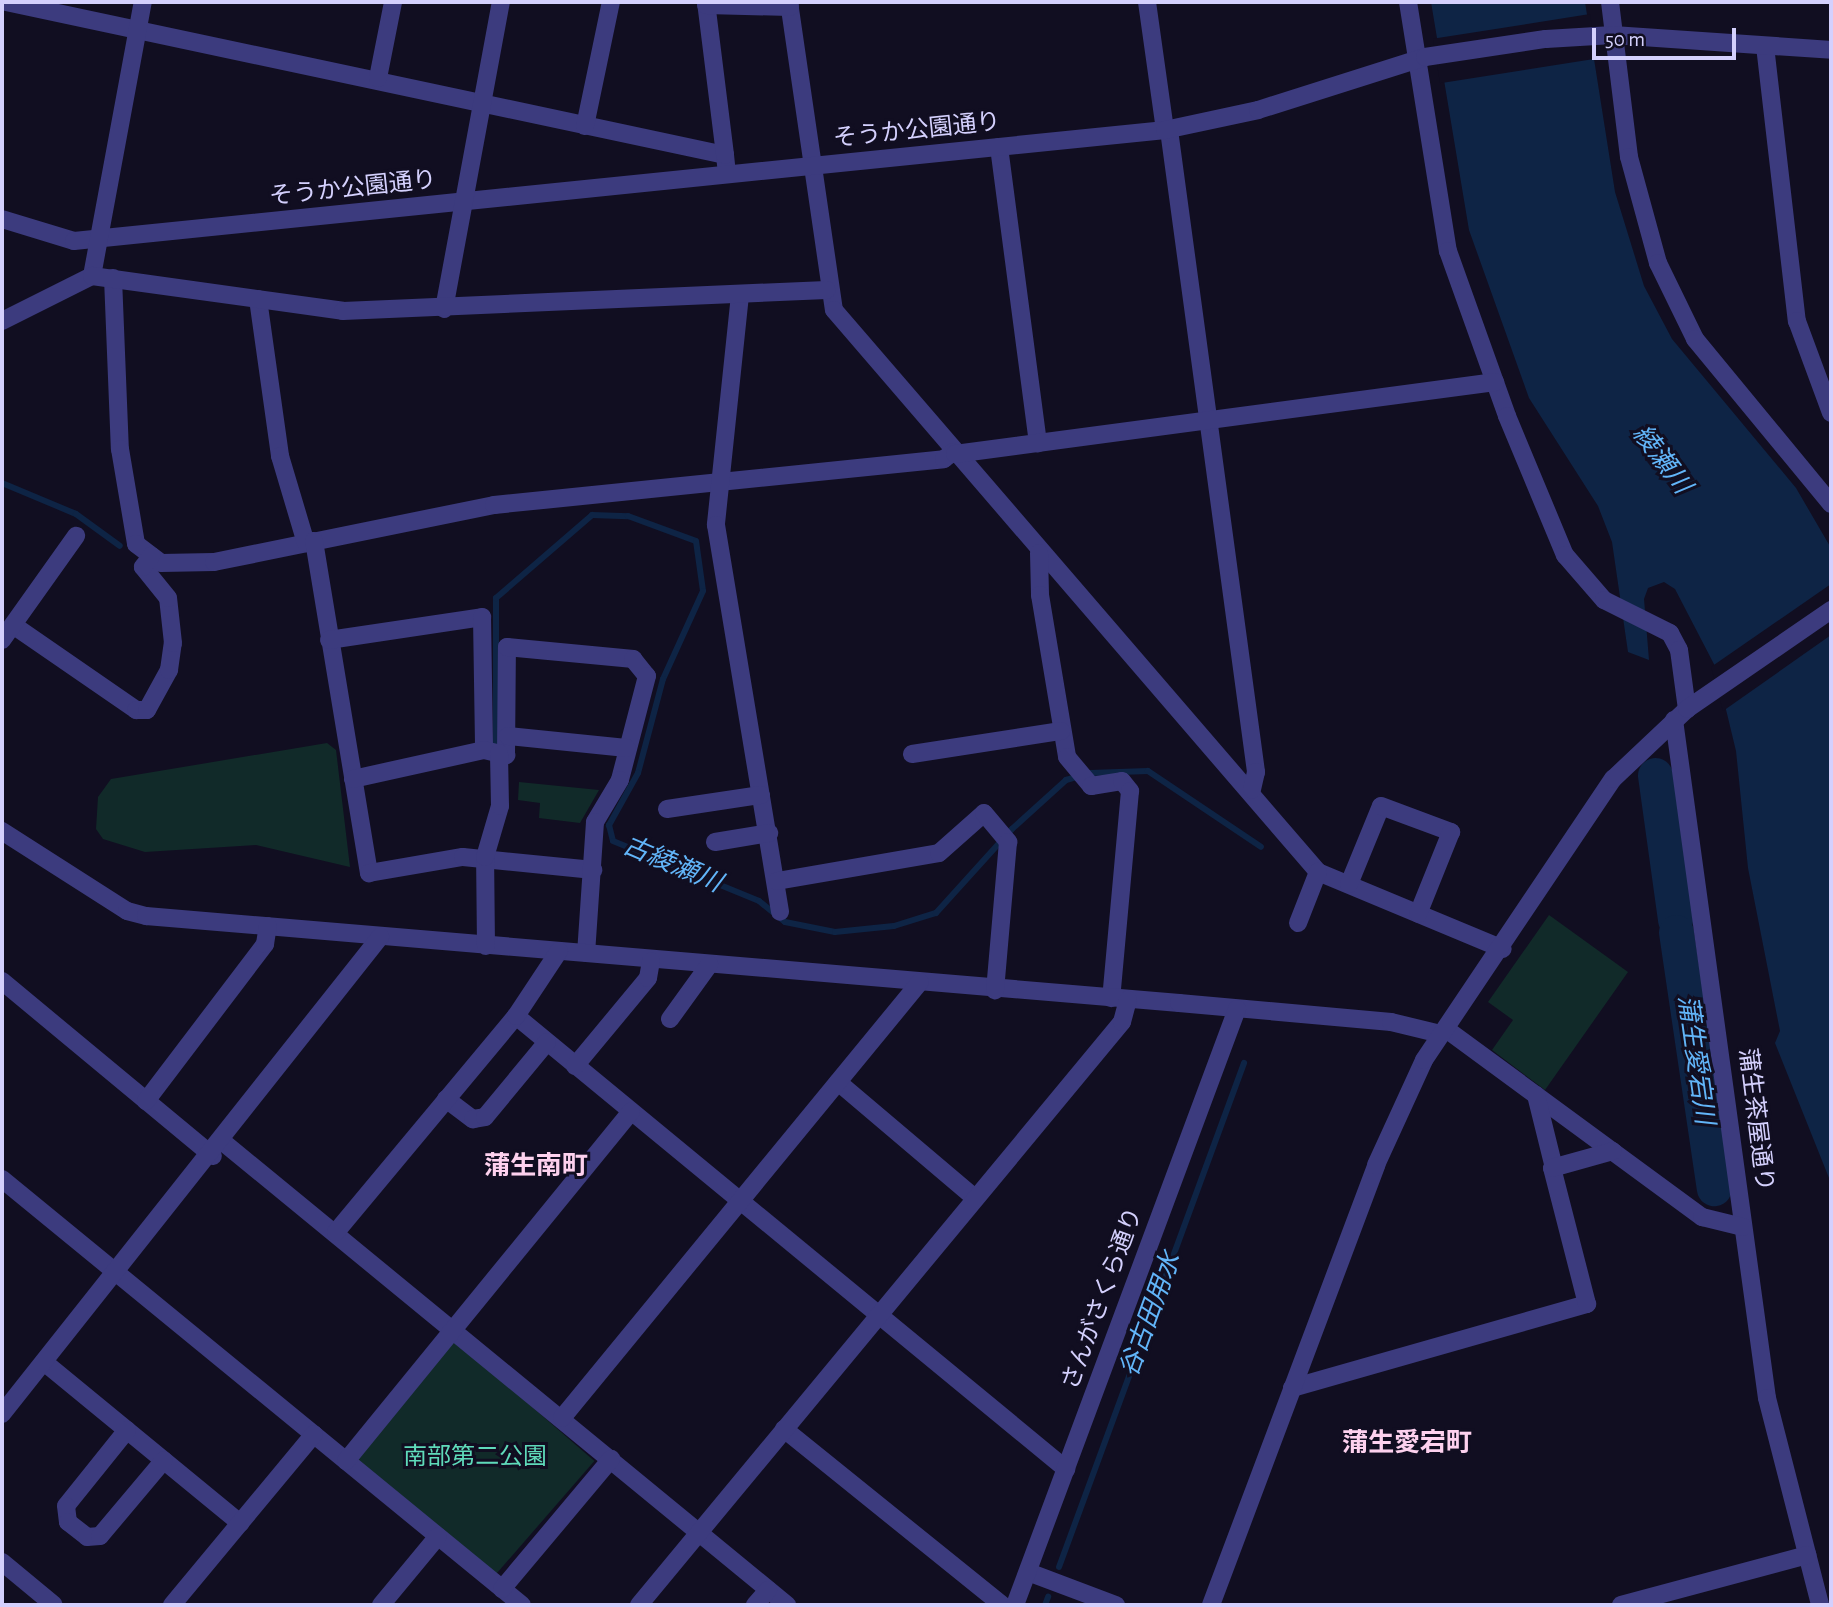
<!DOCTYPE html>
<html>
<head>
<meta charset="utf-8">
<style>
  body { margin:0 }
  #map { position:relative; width:1833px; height:1607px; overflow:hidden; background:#110e21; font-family:"Alegreya Sans","Noto Sans JP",sans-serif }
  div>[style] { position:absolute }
  .green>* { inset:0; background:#112a29; transform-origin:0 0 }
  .water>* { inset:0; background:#0e2445 }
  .pier>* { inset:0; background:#110e21; transform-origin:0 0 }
  .stream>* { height:6px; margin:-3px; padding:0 3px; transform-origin:3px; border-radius:3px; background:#0e2445 }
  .river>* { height:35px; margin:-17.5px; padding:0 17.5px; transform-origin:17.5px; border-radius:17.5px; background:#0e2445 }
  .minor>* { height:18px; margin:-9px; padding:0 9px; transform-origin:9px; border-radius:9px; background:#3c3b7e }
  span { translate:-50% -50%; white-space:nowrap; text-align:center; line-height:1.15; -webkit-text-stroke:6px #110e21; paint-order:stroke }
  .street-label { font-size:24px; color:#d4d0fd }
  .park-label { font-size:24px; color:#5fdaba }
  .water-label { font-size:26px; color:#62b5f9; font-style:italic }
  .neighbourhood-label { font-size:26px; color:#fdd1ee; font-weight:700 }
  .frame { position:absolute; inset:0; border:4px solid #d4d0fd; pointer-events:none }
  .scale { position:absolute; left:1592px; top:28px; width:144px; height:32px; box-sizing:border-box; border:4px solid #d4d0fd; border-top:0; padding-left:9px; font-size:21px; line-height:24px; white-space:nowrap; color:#d4d0fd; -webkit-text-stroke:5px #110e21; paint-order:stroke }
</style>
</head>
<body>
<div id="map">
  <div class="green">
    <i style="clip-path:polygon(327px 743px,336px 750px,350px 867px,256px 845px,145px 852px,103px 839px,96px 829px,98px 797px,111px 779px)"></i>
    <i style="clip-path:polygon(519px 782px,599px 790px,580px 823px,539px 818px,540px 803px,518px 800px)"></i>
    <i style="clip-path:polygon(1549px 915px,1628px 972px,1545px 1090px,1492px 1050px,1513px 1020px,1488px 1002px)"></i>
    <i style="left:454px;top:1339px;width:186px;height:155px;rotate:41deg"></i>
  </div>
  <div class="water">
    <i style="clip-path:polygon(1431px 2px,1585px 2px,1615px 192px,1644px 286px,1672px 339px,1796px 488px,1831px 548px,1831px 1183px,1775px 1043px,1780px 1031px,1748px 868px,1736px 751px,1716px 668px,1675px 589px,1664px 582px,1648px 588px,1644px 599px,1649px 660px,1628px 652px,1612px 542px,1598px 506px,1529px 398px,1469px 230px)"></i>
  </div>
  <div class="pier">
    <i style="left:1590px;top:14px;width:45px;height:159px;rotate:81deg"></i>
    <i style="clip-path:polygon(1831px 584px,1831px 635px,1723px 711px,1711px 667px)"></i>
  </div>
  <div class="stream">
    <i style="left:2px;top:483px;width:80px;rotate:22.7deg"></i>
    <i style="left:76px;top:514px;width:54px;rotate:36deg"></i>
    <i style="left:496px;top:747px;width:149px;rotate:-90deg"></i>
    <i style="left:496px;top:598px;width:127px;rotate:-40.8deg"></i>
    <i style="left:592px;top:515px;width:36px;rotate:2deg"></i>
    <i style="left:628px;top:516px;width:72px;rotate:20.2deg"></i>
    <i style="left:696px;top:541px;width:50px;rotate:82deg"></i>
    <i style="left:703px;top:591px;width:97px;rotate:114.4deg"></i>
    <i style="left:663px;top:679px;width:97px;rotate:104.9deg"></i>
    <i style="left:638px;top:773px;width:60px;rotate:119.1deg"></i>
    <i style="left:609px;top:825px;width:16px;rotate:76deg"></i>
    <i style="left:613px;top:841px;width:158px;rotate:22.3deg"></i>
    <i style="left:759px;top:901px;width:33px;rotate:39deg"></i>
    <i style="left:785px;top:922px;width:51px;rotate:11.3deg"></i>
    <i style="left:835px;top:932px;width:59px;rotate:-5.8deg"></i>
    <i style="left:894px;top:926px;width:44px;rotate:-17.2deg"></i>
    <i style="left:936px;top:913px;width:113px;rotate:-47.9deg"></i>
    <i style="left:1012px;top:829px;width:73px;rotate:-42.2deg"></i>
    <i style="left:1066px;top:780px;width:25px;rotate:-16deg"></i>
    <i style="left:1090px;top:773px;width:58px;rotate:-2deg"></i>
    <i style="left:1148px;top:771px;width:136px;rotate:33.9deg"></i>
    <i style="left:1059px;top:1567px;width:537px;rotate:-69.84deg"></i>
    <i style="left:1045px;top:1605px;width:9px;rotate:-69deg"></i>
  </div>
  <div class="river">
    <i style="left:1655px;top:775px;width:146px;rotate:82.1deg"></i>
    <i style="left:1676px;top:932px;width:259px;rotate:81.6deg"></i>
  </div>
  <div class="minor">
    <i style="left:6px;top:2px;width:735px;rotate:12.01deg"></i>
    <i style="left:725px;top:155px;width:18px;rotate:84deg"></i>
    <i style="left:706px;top:2px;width:154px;rotate:82.9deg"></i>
    <i style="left:789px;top:2px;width:311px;rotate:81.7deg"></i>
    <i style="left:834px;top:310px;width:742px;rotate:49.26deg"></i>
    <i style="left:1318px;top:872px;width:200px;rotate:22.6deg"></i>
    <i style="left:1147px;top:2px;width:129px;rotate:82deg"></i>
    <i style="left:1408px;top:2px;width:252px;rotate:80.9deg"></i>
    <i style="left:1448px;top:251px;width:175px;rotate:70.3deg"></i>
    <i style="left:1507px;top:416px;width:151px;rotate:67.4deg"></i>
    <i style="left:1565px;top:555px;width:60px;rotate:49.1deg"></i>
    <i style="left:1604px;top:600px;width:74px;rotate:26.6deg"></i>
    <i style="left:1670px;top:633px;width:19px;rotate:62deg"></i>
    <i style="left:1679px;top:650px;width:60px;rotate:82.3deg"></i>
    <i style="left:1610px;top:2px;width:156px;rotate:83deg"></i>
    <i style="left:1629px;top:157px;width:110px;rotate:74.7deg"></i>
    <i style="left:1658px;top:263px;width:85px;rotate:64deg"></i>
    <i style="left:1695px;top:339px;width:214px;rotate:50.5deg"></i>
    <i style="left:706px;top:5px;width:84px;rotate:1.4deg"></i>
    <i style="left:1765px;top:46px;width:277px;rotate:83.4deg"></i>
    <i style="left:1797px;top:321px;width:98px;rotate:69.7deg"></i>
    <i style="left:378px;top:78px;width:77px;rotate:-78.8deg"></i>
    <i style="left:585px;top:126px;width:127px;rotate:-78.2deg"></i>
    <i style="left:1169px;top:130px;width:648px;rotate:82.28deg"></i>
    <i style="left:1256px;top:772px;width:18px;rotate:103deg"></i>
    <i style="left:999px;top:147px;width:299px;rotate:82.5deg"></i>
    <i style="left:2px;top:219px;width:75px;rotate:17deg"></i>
    <i style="left:74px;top:241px;width:1097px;rotate:-5.81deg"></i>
    <i style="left:1165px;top:130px;width:95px;rotate:-12.1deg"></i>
    <i style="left:1258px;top:110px;width:175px;rotate:-17.6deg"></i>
    <i style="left:1425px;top:57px;width:122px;rotate:-8.5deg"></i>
    <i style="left:1546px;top:39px;width:67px;rotate:-3.4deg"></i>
    <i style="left:1613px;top:35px;width:219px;rotate:3.9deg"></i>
    <i style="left:92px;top:276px;width:279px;rotate:-79.5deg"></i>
    <i style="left:113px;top:278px;width:171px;rotate:87.7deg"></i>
    <i style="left:120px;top:449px;width:96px;rotate:80.4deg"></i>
    <i style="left:136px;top:544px;width:31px;rotate:37deg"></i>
    <i style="left:161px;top:563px;width:53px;rotate:-1.1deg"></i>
    <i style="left:214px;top:562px;width:286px;rotate:-11.5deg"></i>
    <i style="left:494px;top:505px;width:452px;rotate:-5.8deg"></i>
    <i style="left:944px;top:459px;width:11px;rotate:-38deg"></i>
    <i style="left:740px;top:295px;width:231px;rotate:96deg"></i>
    <i style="left:716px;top:525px;width:392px;rotate:80.6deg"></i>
    <i style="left:258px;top:299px;width:159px;rotate:82deg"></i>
    <i style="left:280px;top:456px;width:91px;rotate:73.4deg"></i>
    <i style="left:444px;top:309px;width:312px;rotate:-79.5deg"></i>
    <i style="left:2px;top:321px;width:101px;rotate:-26.6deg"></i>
    <i style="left:92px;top:276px;width:253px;rotate:7.9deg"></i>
    <i style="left:343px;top:311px;width:484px;rotate:-2.5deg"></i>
    <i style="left:955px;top:454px;width:545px;rotate:-7.59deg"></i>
    <i style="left:314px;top:541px;width:337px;rotate:80.6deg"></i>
    <i style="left:369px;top:873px;width:95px;rotate:-9.7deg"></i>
    <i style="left:463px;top:857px;width:131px;rotate:5.7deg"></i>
    <i style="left:1039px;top:553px;width:42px;rotate:88.6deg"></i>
    <i style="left:1040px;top:595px;width:164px;rotate:80.5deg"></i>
    <i style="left:1067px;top:757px;width:38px;rotate:50deg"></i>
    <i style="left:1091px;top:786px;width:31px;rotate:-9deg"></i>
    <i style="left:1122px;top:781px;width:13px;rotate:51deg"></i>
    <i style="left:1130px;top:791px;width:208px;rotate:95.2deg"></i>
    <i style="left:13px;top:625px;width:150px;rotate:34.6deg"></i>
    <i style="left:136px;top:710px;width:11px"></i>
    <i style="left:147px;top:710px;width:46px;rotate:-61.2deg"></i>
    <i style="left:169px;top:670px;width:27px;rotate:-82deg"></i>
    <i style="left:173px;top:643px;width:45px;rotate:-96.3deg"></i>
    <i style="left:168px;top:598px;width:40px;rotate:-129deg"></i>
    <i style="left:143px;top:567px;width:14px;rotate:-54deg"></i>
    <i style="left:2px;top:640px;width:128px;rotate:-54.6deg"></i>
    <i style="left:329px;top:640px;width:155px;rotate:-8.5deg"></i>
    <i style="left:482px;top:617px;width:133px;rotate:89.1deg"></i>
    <i style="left:484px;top:750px;width:23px;rotate:13deg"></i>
    <i style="left:506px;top:755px;width:108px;rotate:-89.5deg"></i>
    <i style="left:507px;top:647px;width:127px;rotate:5.4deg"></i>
    <i style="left:633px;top:659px;width:22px;rotate:51deg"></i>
    <i style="left:647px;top:676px;width:107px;rotate:104.6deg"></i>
    <i style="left:620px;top:780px;width:49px;rotate:120.8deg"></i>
    <i style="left:595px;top:822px;width:131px;rotate:93.9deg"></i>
    <i style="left:1674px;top:720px;width:684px;rotate:82.19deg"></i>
    <i style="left:1767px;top:1398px;width:214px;rotate:75.6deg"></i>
    <i style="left:508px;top:736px;width:119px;rotate:5.8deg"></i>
    <i style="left:912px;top:754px;width:151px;rotate:-8.8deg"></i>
    <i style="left:353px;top:779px;width:134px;rotate:-12.5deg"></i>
    <i style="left:667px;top:809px;width:95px;rotate:-8.5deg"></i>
    <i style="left:2px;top:831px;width:148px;rotate:32.6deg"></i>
    <i style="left:127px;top:911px;width:20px;rotate:15deg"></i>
    <i style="left:146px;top:916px;width:1037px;rotate:4.81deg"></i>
    <i style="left:1179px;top:1003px;width:213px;rotate:5.1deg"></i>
    <i style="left:1391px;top:1022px;width:51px;rotate:13.5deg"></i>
    <i style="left:715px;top:842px;width:55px;rotate:-9.5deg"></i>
    <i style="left:777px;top:881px;width:164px;rotate:-9.8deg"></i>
    <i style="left:939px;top:853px;width:60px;rotate:-41.6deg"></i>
    <i style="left:984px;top:813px;width:38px;rotate:50deg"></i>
    <i style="left:1008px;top:842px;width:149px;rotate:95deg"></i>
    <i style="left:1349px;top:884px;width:84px;rotate:-67.7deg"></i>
    <i style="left:1381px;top:806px;width:75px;rotate:20.4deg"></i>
    <i style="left:1451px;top:832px;width:88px;rotate:111.9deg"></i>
    <i style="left:1298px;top:923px;width:55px;rotate:-68.6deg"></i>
    <i style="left:486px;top:946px;width:89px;rotate:-90.6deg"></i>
    <i style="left:485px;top:857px;width:53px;rotate:-73.6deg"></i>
    <i style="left:500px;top:806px;width:53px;rotate:-91.1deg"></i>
    <i style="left:2px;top:981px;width:274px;rotate:39.7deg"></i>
    <i style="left:516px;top:1016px;width:713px;rotate:39.48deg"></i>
    <i style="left:670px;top:1019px;width:67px;rotate:-54.2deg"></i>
    <i style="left:1446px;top:1029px;width:318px;rotate:36.3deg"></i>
    <i style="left:1702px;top:1217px;width:42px;rotate:13.7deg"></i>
    <i style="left:575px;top:1066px;width:114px;rotate:-50.3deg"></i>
    <i style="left:648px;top:978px;width:17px;rotate:-80deg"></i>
    <i style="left:838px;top:1082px;width:180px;rotate:40.3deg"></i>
    <i style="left:1536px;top:1095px;width:75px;rotate:76.1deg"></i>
    <i style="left:446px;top:1099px;width:34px;rotate:37deg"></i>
    <i style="left:473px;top:1119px;width:12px;rotate:-9deg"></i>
    <i style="left:485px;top:1117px;width:97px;rotate:-50.4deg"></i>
    <i style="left:146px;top:1101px;width:197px;rotate:-52.8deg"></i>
    <i style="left:265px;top:944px;width:18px;rotate:-81deg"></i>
    <i style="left:223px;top:1142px;width:730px;rotate:39.38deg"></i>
    <i style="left:2px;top:1179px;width:672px;rotate:39.33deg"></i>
    <i style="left:336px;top:1232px;width:281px;rotate:-50.2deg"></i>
    <i style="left:516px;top:1016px;width:78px;rotate:-56.5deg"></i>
    <i style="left:44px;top:1362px;width:254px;rotate:39.4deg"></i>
    <i style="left:1292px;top:1388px;width:307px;rotate:-15.9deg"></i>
    <i style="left:1587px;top:1304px;width:140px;rotate:-104.4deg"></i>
    <i style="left:1552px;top:1168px;width:63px;rotate:-15.6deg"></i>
    <i style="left:2px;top:1414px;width:609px;rotate:-51.6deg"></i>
    <i style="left:562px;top:1418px;width:564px;rotate:-50.61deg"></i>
    <i style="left:784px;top:1429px;width:280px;rotate:38.9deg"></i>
    <i style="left:127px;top:1430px;width:97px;rotate:128.8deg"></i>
    <i style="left:66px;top:1506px;width:16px;rotate:83deg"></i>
    <i style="left:68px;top:1522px;width:24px;rotate:38deg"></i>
    <i style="left:87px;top:1537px;width:13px;rotate:-4deg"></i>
    <i style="left:100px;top:1536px;width:99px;rotate:-49.9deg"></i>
    <i style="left:346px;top:1461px;width:451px;rotate:-50.8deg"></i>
    <i style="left:2px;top:1562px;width:67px;rotate:39.6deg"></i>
    <i style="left:1028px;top:1572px;width:94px;rotate:20.6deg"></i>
    <i style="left:502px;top:1589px;width:170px;rotate:-50deg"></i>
    <i style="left:172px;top:1605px;width:222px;rotate:-50.3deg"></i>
    <i style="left:381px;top:1605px;width:89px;rotate:-50.4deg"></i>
    <i style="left:639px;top:1605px;width:757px;rotate:-50.36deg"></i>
    <i style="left:1122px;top:1022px;width:23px;rotate:-75deg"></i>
    <i style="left:755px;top:1605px;width:20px;rotate:-49deg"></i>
    <i style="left:1015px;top:1605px;width:636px;rotate:-69.57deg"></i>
    <i style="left:1211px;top:1605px;width:470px;rotate:-69.4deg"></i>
    <i style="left:1376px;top:1165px;width:115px;rotate:-65.4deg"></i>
    <i style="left:1424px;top:1060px;width:339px;rotate:-56.1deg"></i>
    <i style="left:1613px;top:779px;width:102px;rotate:-43.4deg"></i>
    <i style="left:1687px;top:709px;width:175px;rotate:-34.5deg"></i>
    <i style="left:1621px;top:1605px;width:193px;rotate:-15deg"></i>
  </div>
  <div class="street-label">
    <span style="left:917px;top:131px;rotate:-6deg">そうか公園通り</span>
    <span style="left:353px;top:189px;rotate:-6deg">そうか公園通り</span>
    <span style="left:1755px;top:1120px;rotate:83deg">蒲生茶屋通り</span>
    <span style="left:1103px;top:1299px;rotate:-70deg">さんがさくら通り</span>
  </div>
  <div class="park-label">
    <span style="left:475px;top:1458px">南部第二公園</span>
  </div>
  <div class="water-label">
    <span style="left:1661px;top:460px;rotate:53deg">綾瀬川</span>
    <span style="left:672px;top:865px;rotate:23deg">古綾瀬川</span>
    <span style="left:1695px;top:1060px;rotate:82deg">蒲生愛宕川</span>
    <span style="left:1151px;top:1315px;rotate:-70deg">谷古田用水</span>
  </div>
  <div class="neighbourhood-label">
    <span style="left:536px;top:1167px">蒲生南町</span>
    <span style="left:1407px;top:1444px">蒲生愛宕町</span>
  </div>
  <div class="frame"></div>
  <div class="scale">50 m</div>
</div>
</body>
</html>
